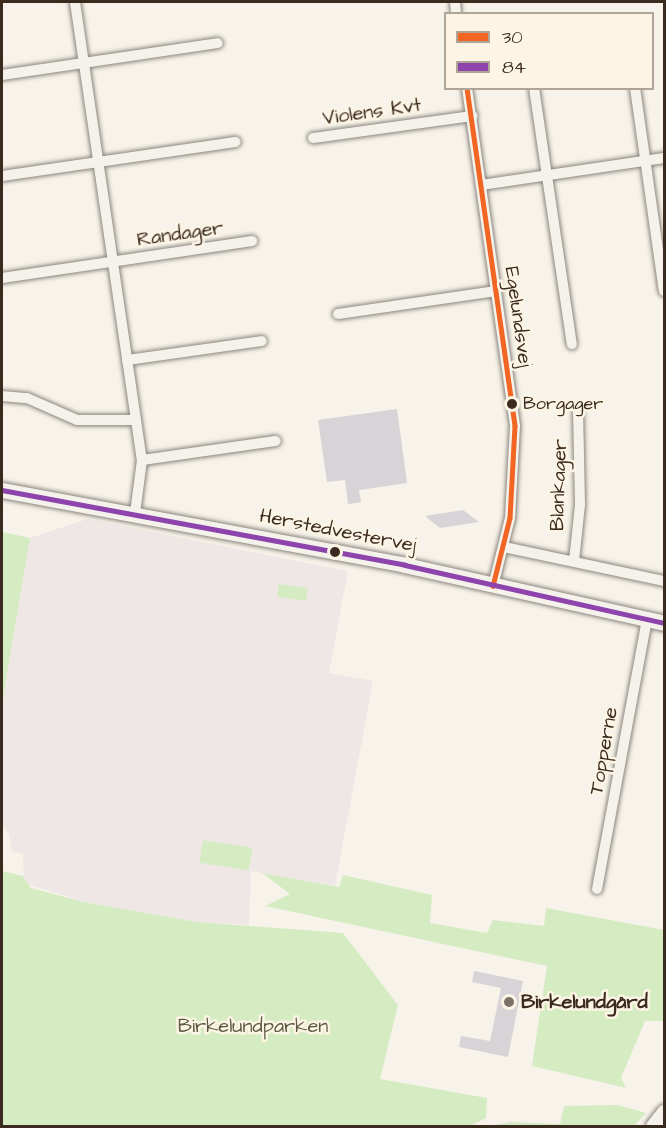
<!DOCTYPE html>
<html>
<head>
<meta charset="utf-8">
<style>
  body { margin:0 }
  #map { position:relative; width:666px; height:1128px; overflow:hidden; background:#f7f3ea; font-family:"Architects Daughter",sans-serif }
  div>[style] { position:absolute }
  .built>* { inset:0; background:#eee7e5 }
  .green>* { inset:0; background:#d5ecc3; transform-origin:0 0 }
  .building>* { inset:0; background:#d7d3d7 }
  .roads { filter:drop-shadow(0 0 2px #8b867f) drop-shadow(0 0 2px #8b867f) }
  .street>* { height:10px; margin:-5px; padding:0 5px; transform-origin:5px; border-radius:5px; background:#f5f2ec }
  .secondary>* { height:15px; margin:-7.5px; padding:0 7.5px; transform-origin:7.5px; border-radius:7.5px; background:#f5f2ec }
  .bus-1>* { height:4.5px; margin:-2.25px; padding:0 2.25px; transform-origin:2.25px; border-radius:2.25px; background:#f26522 }
  .bus-2>* { height:4.5px; margin:-2.25px; padding:0 2.25px; transform-origin:2.25px; border-radius:2.25px; background:#8e44ad }
  .dots>* { width:16px; height:16px; translate:-50% -50%; box-sizing:border-box; border:3px solid #fcf5e5; border-radius:50% }
  span { translate:-50% -50%; white-space:nowrap; text-align:center; line-height:1.15; -webkit-text-stroke:5px #fcf5e5; paint-order:stroke }
  .bus-label { font-size:18px; color:#3b2a1e }
  .left { translate:0 -50%; text-align:left }
  .street-label { font-size:20px; color:#3b2a1e }
  .poi-label { font-size:20px; color:#3b2a1e; font-weight:700 }
  .park-label { font-size:20px; color:#5b593f }
  .frame { position:absolute; inset:0; border:3px solid #3b2a1e; pointer-events:none }
  .legend { position:absolute; left:444px; top:12px; width:210px; height:78px; box-sizing:border-box; background:#fcf5e5; border:2px solid #afa495; margin:0; padding:8px 10px; list-style:none; font-size:18px; color:#3b2a1e }
  .legend li { display:flex; align-items:center; gap:12px; height:30px }
  .legend b { width:30px; border:2px solid #afa495 }
</style>
</head>
<body>
<div id="map">
  <div class="built">
    <i style="clip-path:polygon(87px 519px,348px 571px,329px 673px,373px 681px,335px 886px,251px 871px,249px 925px,197px 922px,84px 902px,24px 883px,23px 854px,11px 851px,9px 834px,2px 824px,2px 704px,30px 538px)"></i>
  </div>
  <div class="green">
    <i style="clip-path:polygon(2px 532px,30px 538px,2px 704px)"></i>
    <i style="left:279px;top:584px;width:29px;height:13px;rotate:8deg"></i>
    <i style="left:203px;top:840px;width:50px;height:23px;rotate:9deg"></i>
    <i style="clip-path:polygon(2px 871px,23px 876px,31px 888px,84px 902px,197px 922px,343px 933px,398px 1005px,380px 1079px,487px 1098px,486px 1118px,470px 1126px,2px 1126px)"></i>
    <i style="clip-path:polygon(262px 873px,339px 887px,343px 875px,432px 895px,430px 923px,487px 933px,493px 920px,544px 926px,546px 908px,664px 930px,664px 1021px,645px 1021px,621px 1078px,626px 1088px,532px 1066px,547px 966px,265px 906px,290px 894px)"></i>
    <i style="clip-path:polygon(618px 1105px,646px 1113px,634px 1126px,489px 1126px,511px 1122px,560px 1124px,564px 1106px)"></i>
  </div>
  <div class="building">
    <i style="clip-path:polygon(397px 409px,407px 483px,359px 490px,361px 502px,348px 504px,345px 480px,327px 482px,318px 420px)"></i>
    <i style="clip-path:polygon(463px 510px,479px 522px,440px 528px,425px 516px)"></i>
    <i style="clip-path:polygon(474px 971px,523px 981px,508px 1057px,459px 1047px,461px 1036px,490px 1041px,501px 988px,472px 982px)"></i>
  </div>
  <div class="roads">
    <div class="street">
      <i style="left:75px;top:2px;width:463px;rotate:81.7deg"></i>
      <i style="left:142px;top:460px;width:53px;rotate:97.5deg"></i>
      <i style="left:455px;top:2px;width:12px;rotate:85deg"></i>
      <i style="left:2px;top:75px;width:218px;rotate:-8.4deg"></i>
      <i style="left:467px;top:88px;width:341px;rotate:81.9deg"></i>
      <i style="left:515px;top:426px;width:92px;rotate:93.1deg"></i>
      <i style="left:510px;top:518px;width:70px;rotate:104deg"></i>
      <i style="left:534px;top:88px;width:259px;rotate:81.6deg"></i>
      <i style="left:635px;top:88px;width:205px;rotate:81.9deg"></i>
      <i style="left:313px;top:138px;width:161px;rotate:-7.9deg"></i>
      <i style="left:2px;top:176px;width:236px;rotate:-8.3deg"></i>
      <i style="left:481px;top:185px;width:185px;rotate:-8.4deg"></i>
      <i style="left:2px;top:278px;width:253px;rotate:-8.4deg"></i>
      <i style="left:338px;top:314px;width:160px;rotate:-8.3deg"></i>
      <i style="left:127px;top:360px;width:136px;rotate:-8deg"></i>
      <i style="left:2px;top:396px;width:25px;rotate:5deg"></i>
      <i style="left:27px;top:398px;width:55px;rotate:23.7deg"></i>
      <i style="left:77px;top:420px;width:59px"></i>
      <i style="left:142px;top:460px;width:135px;rotate:-8.1deg"></i>
      <i style="left:504px;top:547px;width:164px;rotate:12deg"></i>
      <i style="left:574px;top:561px;width:56px;rotate:-83.9deg"></i>
      <i style="left:580px;top:505px;width:96px;rotate:-91.2deg"></i>
      <i style="left:597px;top:889px;width:275px;rotate:-79.5deg"></i>
    </div>
    <div class="secondary">
      <i style="left:2px;top:490px;width:410px;rotate:10.5deg"></i>
      <i style="left:405px;top:565px;width:265px;rotate:12.6deg"></i>
      <i style="left:653px;top:1126px;width:18px;rotate:-52deg"></i>
    </div>
  </div>
  <div class="bus-1">
    <i style="left:467px;top:88px;width:341px;rotate:81.9deg"></i>
    <i style="left:515px;top:426px;width:92px;rotate:93.1deg"></i>
    <i style="left:510px;top:518px;width:70px;rotate:104deg"></i>
  </div>
  <div class="bus-2">
    <i style="left:2px;top:490px;width:410px;rotate:10.5deg"></i>
    <i style="left:405px;top:565px;width:265px;rotate:12.6deg"></i>
  </div>
  <div class="dots">
    <i style="left:512px;top:404px;background:#3b2a1e"></i>
    <i style="left:335px;top:552px;background:#3b2a1e"></i>
    <i style="left:509px;top:1002px;background:#7d7065"></i>
  </div>
  <div class="bus-label">
    <span class="left" style="left:523px;top:404px">Borgager</span>
  </div>
  <div class="street-label">
    <span style="left:372px;top:112px;rotate:-8deg">Violens Kvt</span>
    <span style="left:180px;top:234px;rotate:-8deg">Randager</span>
    <span style="left:518px;top:317px;rotate:82deg">Egelundsvej</span>
    <span style="left:559px;top:485px;rotate:-88deg">Blankager</span>
    <span style="left:338px;top:531px;rotate:11deg">Herstedvestervej</span>
    <span style="left:604px;top:751px;rotate:-80deg">Topperne</span>
  </div>
  <div class="poi-label">
    <span class="left" style="left:521px;top:1002px">Birkelundgård</span>
  </div>
  <div class="park-label">
    <span style="left:253px;top:1026px">Birkelundparken</span>
  </div>
  <div class="frame"></div>
  <ul class="legend">
  <li><b style="height:8px;background:#f26522"></b>30</li>
  <li><b style="height:8px;background:#8e44ad"></b>84</li>
  </ul>
</div>
</body>
</html>
